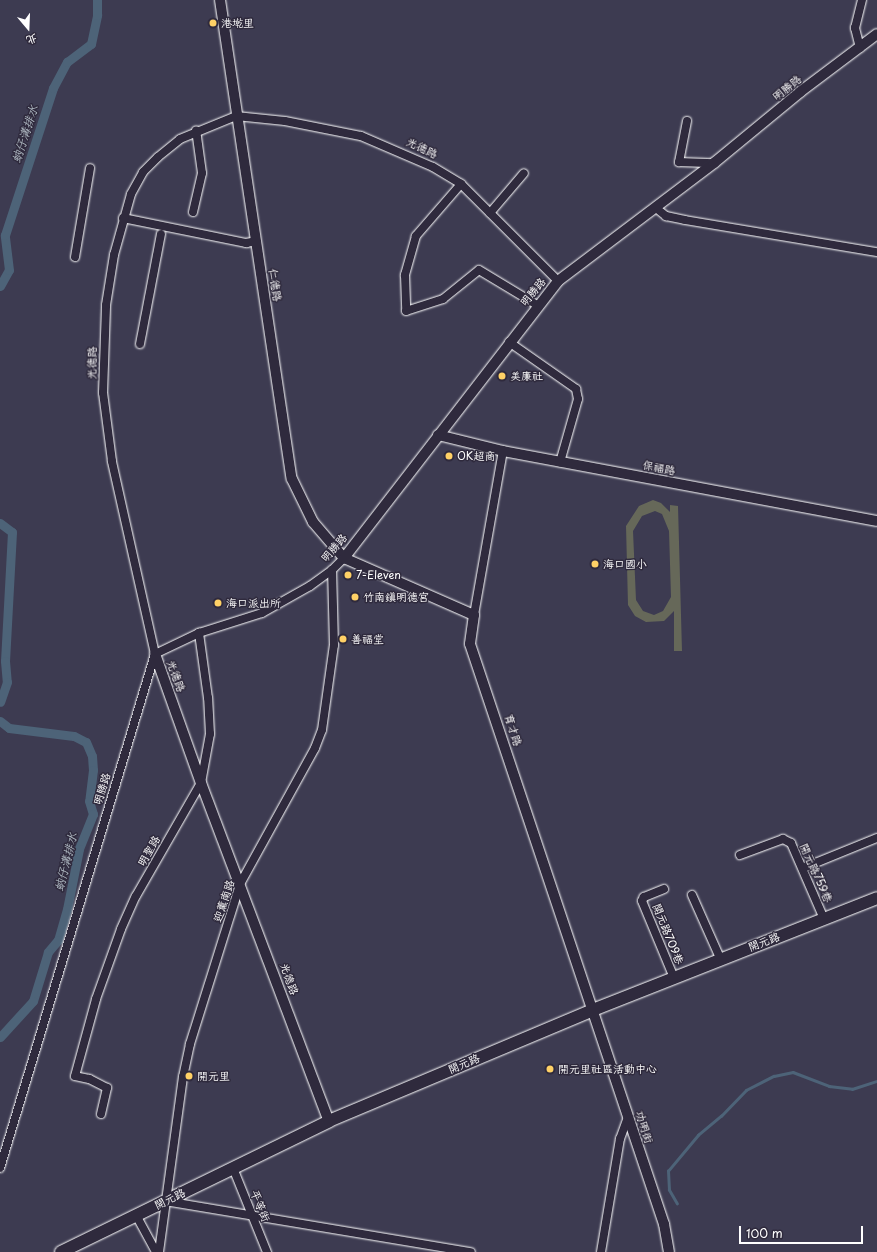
<!DOCTYPE html>
<html>
<head>
<meta charset="utf-8">
<style>
  body { margin:0 }
  #map { position:relative; width:877px; height:1252px; overflow:hidden; background:#3d3b51; font-family:"Playpen Sans","LXGW WenKai TC",sans-serif }
  div>[style] { position:absolute }
  .green>* { inset:0; background:#666859 }
  .stream>* { height:2.5px; margin:-1.25px; padding:0 1.25px; transform-origin:1.25px; border-radius:1.25px; background:#4d6378 }
  .canal>* { height:9px; margin:-4.5px; padding:0 4.5px; transform-origin:4.5px; border-radius:4.5px; background:#4d6378 }
  .roads { filter:drop-shadow(0 0 1px #fff) drop-shadow(0 0 1px #fff) }
  .minor>* { height:8px; margin:-4px; padding:0 4px; transform-origin:4px; border-radius:4px; background:#2f2a3d }
  .tertiary>* { height:10px; margin:-5px; padding:0 5px; transform-origin:5px; border-radius:5px; background:#2f2a3d }
  .secondary>* { height:12px; margin:-6px; padding:0 6px; transform-origin:6px; border-radius:6px; background:#2f2a3d }
  .dots>* { width:11px; height:11px; translate:-50% -50%; box-sizing:border-box; border:2px solid #2f2a3d; border-radius:50% }
  span { translate:-50% -50%; white-space:nowrap; text-align:center; line-height:1.15; -webkit-text-stroke:3px #2f2a3d; paint-order:stroke }
  .poi-label { font-size:11px; color:#fff }
  .left { translate:0 -50%; text-align:left }
  .street-label { font-size:11px; color:#fff }
  .water-label { font-size:12px; color:#afb9c2; font-style:italic }
  .north { position:absolute; left:8px; top:8px; width:40px; height:40px; -webkit-text-stroke:3px #2f2a3d; paint-order:stroke; rotate:161deg; font-size:11px; font-weight:700; line-height:16px; text-align:center; color:#fff }
  .north::after { content:''; display:block; margin:auto; width:14px; height:18px; background:#fff; clip-path:polygon(50% 0,100% 100%,50% 72%,0 100%) }
  .scale { position:absolute; left:739px; top:1226px; width:124px; height:18px; box-sizing:border-box; border:2px solid #fff; border-top:0; padding-left:5px; font-size:12px; line-height:14px; white-space:nowrap; color:#fff; -webkit-text-stroke:3px #2f2a3d; paint-order:stroke }
</style>
</head>
<body>
<div id="map">
  <div class="green">
    <i style="clip-path:polygon(evenodd,653px 500px,661px 503px,670px 512px,670px 505px,678px 506px,682px 651px,674px 651px,674px 611px,664px 621px,646px 622px,635px 616px,628px 605px,626px 526px,639px 506px,653px 500px,655px 511px,662px 514px,669px 531px,671px 597px,663px 611px,654px 615px,643px 611px,636px 600px,633px 531px,642px 516px,655px 511px)"></i>
  </div>
  <div class="stream">
    <i style="left:677px;top:1204px;width:16px;rotate:-120deg"></i>
    <i style="left:669px;top:1190px;width:19px;rotate:-93deg"></i>
    <i style="left:668px;top:1171px;width:47px;rotate:-50.2deg"></i>
    <i style="left:698px;top:1135px;width:30px;rotate:-40deg"></i>
    <i style="left:721px;top:1116px;width:36px;rotate:-46deg"></i>
    <i style="left:746px;top:1090px;width:31px;rotate:-27deg"></i>
    <i style="left:774px;top:1076px;width:19px;rotate:-12deg"></i>
    <i style="left:793px;top:1072px;width:39px;rotate:21deg"></i>
    <i style="left:829px;top:1086px;width:23px;rotate:7deg"></i>
    <i style="left:852px;top:1089px;width:26px;rotate:-18deg"></i>
  </div>
  <div class="canal">
    <i style="left:0;top:286px;width:18px;rotate:-61deg"></i>
    <i style="left:9px;top:270px;width:35px;rotate:-97deg"></i>
    <i style="left:5px;top:235px;width:155px;rotate:-71.9deg"></i>
    <i style="left:53px;top:88px;width:30px;rotate:-62deg"></i>
    <i style="left:67px;top:62px;width:30px;rotate:-37deg"></i>
    <i style="left:91px;top:44px;width:30px;rotate:-78deg"></i>
    <i style="left:97px;top:15px;width:15px;rotate:-90deg"></i>
    <i style="left:0;top:523px;width:15px;rotate:37deg"></i>
    <i style="left:12px;top:532px;width:129px;rotate:93.1deg"></i>
    <i style="left:5px;top:661px;width:21px;rotate:85deg"></i>
    <i style="left:7px;top:682px;width:21px;rotate:109deg"></i>
    <i style="left:0;top:721px;width:11px;rotate:38deg"></i>
    <i style="left:9px;top:728px;width:65px;rotate:7deg"></i>
    <i style="left:74px;top:736px;width:13px;rotate:27deg"></i>
    <i style="left:86px;top:742px;width:15px;rotate:67deg"></i>
    <i style="left:92px;top:756px;width:14px;rotate:86deg"></i>
    <i style="left:93px;top:770px;width:31px;rotate:97deg"></i>
    <i style="left:89px;top:801px;width:14px;rotate:73deg"></i>
    <i style="left:93px;top:814px;width:38px;rotate:112deg"></i>
    <i style="left:79px;top:849px;width:61px;rotate:101.3deg"></i>
    <i style="left:67px;top:909px;width:32px;rotate:106deg"></i>
    <i style="left:58px;top:940px;width:16px;rotate:130deg"></i>
    <i style="left:48px;top:952px;width:51px;rotate:107deg"></i>
    <i style="left:33px;top:1001px;width:49px;rotate:132.5deg"></i>
  </div>
  <div class="roads">
    <div class="minor">
      <i style="left:860px;top:48px;width:21px;rotate:-104deg"></i>
      <i style="left:855px;top:28px;width:29px;rotate:-76deg"></i>
      <i style="left:687px;top:121px;width:42px;rotate:101deg"></i>
      <i style="left:679px;top:162px;width:35px;rotate:2deg"></i>
      <i style="left:461px;top:184px;width:69px;rotate:130.9deg"></i>
      <i style="left:416px;top:236px;width:41px;rotate:105.8deg"></i>
      <i style="left:405px;top:275px;width:36px;rotate:88deg"></i>
      <i style="left:406px;top:311px;width:39px;rotate:-18deg"></i>
      <i style="left:443px;top:299px;width:46px;rotate:-38.9deg"></i>
      <i style="left:479px;top:270px;width:68px;rotate:31.1deg"></i>
      <i style="left:656px;top:208px;width:13px;rotate:39deg"></i>
      <i style="left:666px;top:216px;width:19px;rotate:12deg"></i>
      <i style="left:685px;top:220px;width:195px;rotate:9.5deg"></i>
      <i style="left:193px;top:212px;width:40px;rotate:-77deg"></i>
      <i style="left:202px;top:173px;width:43px;rotate:-97.9deg"></i>
      <i style="left:490px;top:213px;width:52px;rotate:-49.6deg"></i>
      <i style="left:123px;top:218px;width:126px;rotate:11.5deg"></i>
      <i style="left:246px;top:243px;width:10px;rotate:-11deg"></i>
      <i style="left:75px;top:257px;width:90px;rotate:-80.4deg"></i>
      <i style="left:509px;top:342px;width:82px;rotate:35deg"></i>
      <i style="left:576px;top:389px;width:10px;rotate:79deg"></i>
      <i style="left:578px;top:399px;width:66px;rotate:105.9deg"></i>
      <i style="left:140px;top:344px;width:112px;rotate:-79.2deg"></i>
      <i style="left:474px;top:615px;width:167px;rotate:-80deg"></i>
      <i style="left:155px;top:654px;width:198px;rotate:-102.6deg"></i>
      <i style="left:112px;top:461px;width:69px;rotate:-97.5deg"></i>
      <i style="left:103px;top:393px;width:88px;rotate:-88deg"></i>
      <i style="left:106px;top:305px;width:51px;rotate:-80.9deg"></i>
      <i style="left:114px;top:255px;width:63px;rotate:-74.4deg"></i>
      <i style="left:131px;top:194px;width:25px;rotate:-61deg"></i>
      <i style="left:143px;top:172px;width:21px;rotate:-45deg"></i>
      <i style="left:158px;top:157px;width:28px;rotate:-39deg"></i>
      <i style="left:180px;top:139px;width:61px;rotate:-22.3deg"></i>
      <i style="left:236px;top:116px;width:49px;rotate:5.8deg"></i>
      <i style="left:285px;top:121px;width:77px;rotate:11.2deg"></i>
      <i style="left:361px;top:136px;width:78px;rotate:23.3deg"></i>
      <i style="left:433px;top:167px;width:33px;rotate:31deg"></i>
      <i style="left:461px;top:184px;width:137px;rotate:45deg"></i>
      <i style="left:740px;top:855px;width:46px;rotate:-20.4deg"></i>
      <i style="left:783px;top:839px;width:9px;rotate:27deg"></i>
      <i style="left:791px;top:843px;width:83px;rotate:66.5deg"></i>
      <i style="left:803px;top:868px;width:80px;rotate:-22.1deg"></i>
      <i style="left:664px;top:889px;width:22px;rotate:158deg"></i>
      <i style="left:644px;top:897px;width:4px;rotate:117deg"></i>
      <i style="left:642px;top:901px;width:83px;rotate:67.4deg"></i>
      <i style="left:692px;top:895px;width:71px;rotate:66deg"></i>
      <i style="left:101px;top:1114px;width:27px;rotate:-77deg"></i>
      <i style="left:107px;top:1088px;width:20px;rotate:-153deg"></i>
      <i style="left:89px;top:1079px;width:14px;rotate:-168deg"></i>
      <i style="left:75px;top:1076px;width:80px;rotate:-74.7deg"></i>
      <i style="left:96px;top:999px;width:74px;rotate:-70.3deg"></i>
      <i style="left:121px;top:929px;width:36px;rotate:-66deg"></i>
      <i style="left:136px;top:896px;width:130px;rotate:-60.1deg"></i>
      <i style="left:201px;top:783px;width:50px;rotate:-79.6deg"></i>
      <i style="left:210px;top:734px;width:36px;rotate:-93deg"></i>
      <i style="left:208px;top:698px;width:66px;rotate:-97.9deg"></i>
      <i style="left:0;top:1168px;width:537px;rotate:-73.22deg"></i>
      <i style="left:155px;top:654px;width:49px;rotate:-25.5deg"></i>
      <i style="left:199px;top:633px;width:66px;rotate:-17.6deg"></i>
      <i style="left:262px;top:613px;width:55px;rotate:-29.4deg"></i>
      <i style="left:310px;top:586px;width:27px;rotate:-36deg"></i>
      <i style="left:332px;top:570px;width:17px;rotate:-45deg"></i>
      <i style="left:233px;top:1168px;width:91px;rotate:68deg"></i>
      <i style="left:165px;top:1201px;width:310px;rotate:9.5deg"></i>
      <i style="left:136px;top:1215px;width:42px;rotate:61.6deg"></i>
      <i style="left:159px;top:1252px;width:177px;rotate:-82.2deg"></i>
      <i style="left:183px;top:1077px;width:34px;rotate:-78deg"></i>
      <i style="left:190px;top:1044px;width:168px;rotate:-72.6deg"></i>
      <i style="left:240px;top:884px;width:155px;rotate:-61.1deg"></i>
      <i style="left:315px;top:748px;width:19px;rotate:-69deg"></i>
      <i style="left:322px;top:730px;width:86px;rotate:-82deg"></i>
      <i style="left:334px;top:645px;width:75px;rotate:-91.5deg"></i>
      <i style="left:601px;top:1252px;width:115px;rotate:-80.5deg"></i>
      <i style="left:620px;top:1139px;width:23px;rotate:-70deg"></i>
    </div>
    <div class="tertiary">
      <i style="left:220px;top:0;width:484px;rotate:81.5deg"></i>
      <i style="left:292px;top:479px;width:48px;rotate:64deg"></i>
      <i style="left:313px;top:522px;width:48px;rotate:49.3deg"></i>
      <i style="left:344px;top:558px;width:142px;rotate:23.7deg"></i>
      <i style="left:474px;top:615px;width:29px;rotate:98deg"></i>
      <i style="left:470px;top:644px;width:612px;rotate:71.51deg"></i>
      <i style="left:664px;top:1224px;width:28px;rotate:80deg"></i>
      <i style="left:438px;top:435px;width:67px;rotate:13.8deg"></i>
      <i style="left:503px;top:451px;width:380px;rotate:10.6deg"></i>
      <i style="left:344px;top:558px;width:350px;rotate:-52.3deg"></i>
      <i style="left:558px;top:281px;width:196px;rotate:-37.1deg"></i>
      <i style="left:714px;top:163px;width:112px;rotate:-39.5deg"></i>
      <i style="left:800px;top:92px;width:96px;rotate:-37deg"></i>
      <i style="left:155px;top:654px;width:137px;rotate:70.4deg"></i>
      <i style="left:201px;top:783px;width:361px;rotate:69.3deg"></i>
    </div>
    <div class="secondary">
      <i style="left:61px;top:1252px;width:298px;rotate:-26deg"></i>
      <i style="left:329px;top:1121px;width:286px;rotate:-22.8deg"></i>
      <i style="left:593px;top:1010px;width:305px;rotate:-21.5deg"></i>
    </div>
  </div>
  <div class="dots">
    <i style="left:213px;top:23px;background:#ffd166"></i>
    <i style="left:502px;top:376px;background:#ffd166"></i>
    <i style="left:449px;top:456px;background:#ffd166"></i>
    <i style="left:595px;top:564px;background:#ffd166"></i>
    <i style="left:348px;top:575px;background:#ffd166"></i>
    <i style="left:355px;top:597px;background:#ffd166"></i>
    <i style="left:218px;top:603px;background:#ffd166"></i>
    <i style="left:343px;top:639px;background:#ffd166"></i>
    <i style="left:550px;top:1069px;background:#ffd166"></i>
    <i style="left:189px;top:1076px;background:#ffd166"></i>
  </div>
  <div class="poi-label">
    <span class="left" style="left:221px;top:23px">港墘里</span>
    <span class="left" style="left:510px;top:376px">美廉社</span>
    <span class="left" style="left:457px;top:456px">OK超商</span>
    <span class="left" style="left:603px;top:564px">海口國小</span>
    <span class="left" style="left:356px;top:575px">7-Eleven</span>
    <span class="left" style="left:363px;top:597px">竹南鎮明德宮</span>
    <span class="left" style="left:226px;top:603px">海口派出所</span>
    <span class="left" style="left:351px;top:639px">善福堂</span>
    <span class="left" style="left:558px;top:1069px">開元里社區活動中心</span>
    <span class="left" style="left:197px;top:1076px">開元里</span>
  </div>
  <div class="street-label">
    <span style="left:787px;top:88px;rotate:-39deg">明勝路</span>
    <span style="left:422px;top:148px;rotate:26deg">光德路</span>
    <span style="left:275px;top:285px;rotate:81deg">仁德路</span>
    <span style="left:533px;top:292px;rotate:-50deg">明勝路</span>
    <span style="left:92px;top:363px;rotate:-89deg">光德路</span>
    <span style="left:659px;top:468px;rotate:11deg">保福路</span>
    <span style="left:334px;top:548px;rotate:-49deg">明勝路</span>
    <span style="left:176px;top:676px;rotate:70deg">光德路</span>
    <span style="left:513px;top:730px;rotate:72deg">育才路</span>
    <span style="left:102px;top:789px;rotate:-73deg">明勝路</span>
    <span style="left:149px;top:851px;rotate:-60deg">明聖路</span>
    <span style="left:816px;top:873px;rotate:66deg">開元路759巷</span>
    <span style="left:224px;top:901px;rotate:-72deg">迎薰南路</span>
    <span style="left:668px;top:934px;rotate:68deg">開元路709巷</span>
    <span style="left:764px;top:942px;rotate:-21deg">開元路</span>
    <span style="left:289px;top:979px;rotate:70deg">光德路</span>
    <span style="left:464px;top:1064px;rotate:-23deg">開元路</span>
    <span style="left:644px;top:1127px;rotate:72deg">功明街</span>
    <span style="left:170px;top:1199px;rotate:-26deg">開元路</span>
    <span style="left:260px;top:1206px;rotate:68deg">平等街</span>
  </div>
  <div class="water-label">
    <span style="left:25px;top:134px;rotate:-72deg">蚋仔溝排水</span>
    <span style="left:66px;top:862px;rotate:-76deg">蚋仔溝排水</span>
  </div>
  <div class="north">北</div>
  <div class="scale">100 m</div>
</div>
</body>
</html>
